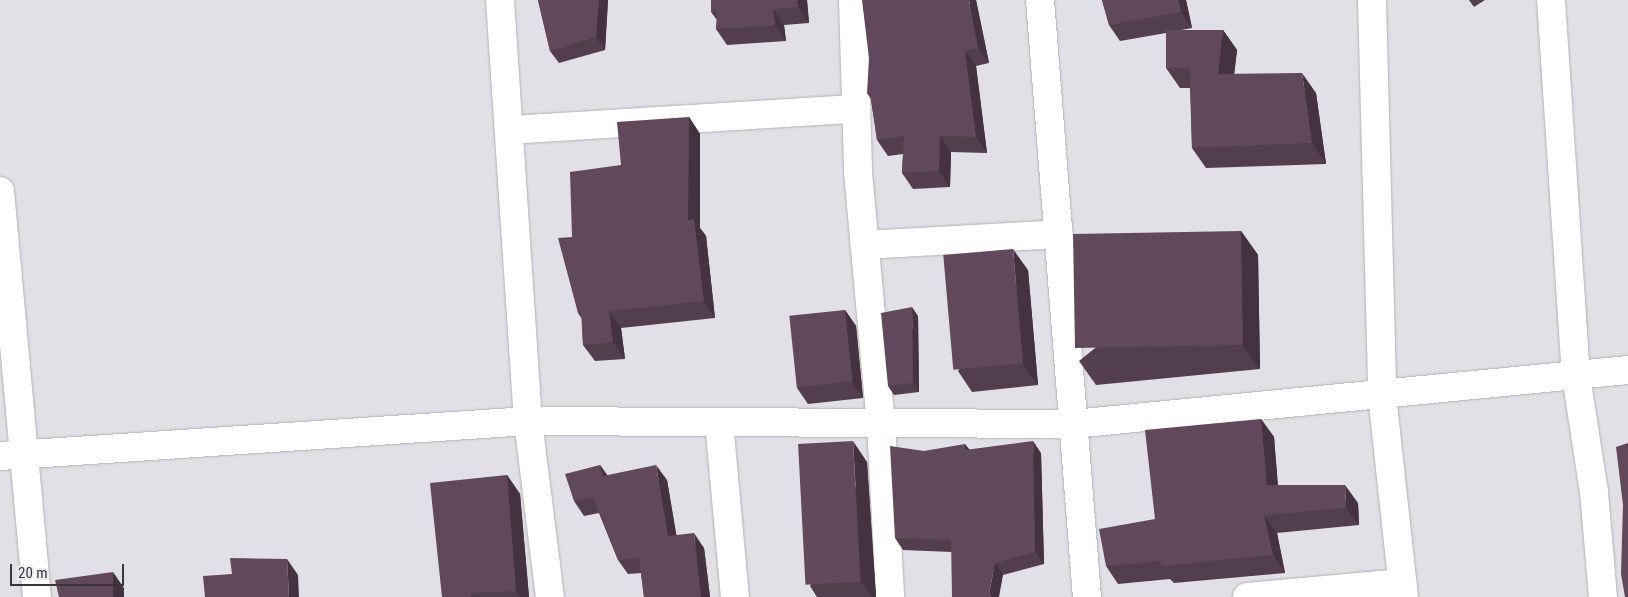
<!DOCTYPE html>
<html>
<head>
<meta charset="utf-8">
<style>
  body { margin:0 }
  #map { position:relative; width:1628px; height:597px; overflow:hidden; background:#e0e0e6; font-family:"Roboto Condensed",sans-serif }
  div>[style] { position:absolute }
  .roads { filter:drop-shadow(0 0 1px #b1b1b6) drop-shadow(0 0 1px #b1b1b6) }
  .minor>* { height:28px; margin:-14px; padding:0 14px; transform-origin:14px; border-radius:14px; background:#fff }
  .wall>* { inset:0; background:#533e4e }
  .shaded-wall>* { inset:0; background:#443240 }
  .building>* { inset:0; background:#61485b; transform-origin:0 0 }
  span { translate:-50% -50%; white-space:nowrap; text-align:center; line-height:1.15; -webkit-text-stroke:5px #ededf3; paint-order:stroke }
  .scale { position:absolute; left:10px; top:564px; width:114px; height:22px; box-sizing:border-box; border:2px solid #363638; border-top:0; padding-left:6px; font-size:15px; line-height:18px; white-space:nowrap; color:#363638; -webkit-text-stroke:4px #ededf3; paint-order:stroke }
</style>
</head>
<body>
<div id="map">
  <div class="roads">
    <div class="minor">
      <i style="left:500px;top:0;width:422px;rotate:86.2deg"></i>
      <i style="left:528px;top:421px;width:177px;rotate:82.9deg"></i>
      <i style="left:853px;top:0;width:172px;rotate:88.3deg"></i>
      <i style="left:858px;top:172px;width:252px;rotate:84.8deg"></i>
      <i style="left:881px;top:423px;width:174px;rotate:87deg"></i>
      <i style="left:1040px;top:0;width:599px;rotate:85.5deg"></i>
      <i style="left:1372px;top:0;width:395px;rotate:88.5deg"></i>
      <i style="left:1382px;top:395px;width:203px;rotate:83.8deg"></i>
      <i style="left:1551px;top:0;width:377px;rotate:86.2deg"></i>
      <i style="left:1576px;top:376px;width:117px;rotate:81.2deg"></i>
      <i style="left:1594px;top:492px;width:105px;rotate:85.1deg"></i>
      <i style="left:509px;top:130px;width:348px;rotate:-3.5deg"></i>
      <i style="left:0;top:191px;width:408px;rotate:84.8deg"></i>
      <i style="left:865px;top:245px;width:194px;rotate:-3.2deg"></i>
      <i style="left:719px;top:422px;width:176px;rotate:84.8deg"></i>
      <i style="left:0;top:456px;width:529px;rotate:-3.79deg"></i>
      <i style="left:528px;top:421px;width:545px;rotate:0.32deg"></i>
      <i style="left:1073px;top:424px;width:558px;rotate:-5.56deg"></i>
      <i style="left:1247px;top:597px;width:156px;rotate:-5.2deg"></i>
    </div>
  </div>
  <div class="wall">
    <i style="clip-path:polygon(538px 0,608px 0,605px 50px,559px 63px,550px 51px)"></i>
    <i style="clip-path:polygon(807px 0,809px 23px,784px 25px,786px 41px,727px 45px,716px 29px,717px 20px,711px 12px)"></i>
    <i style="clip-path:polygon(976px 0,989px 63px,976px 66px,987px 153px,951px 152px,950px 187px,913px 189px,902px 173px,903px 154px,888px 156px,877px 140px,871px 99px,867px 93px)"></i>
    <i style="clip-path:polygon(1102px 0,1186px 0,1192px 28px,1181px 30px,1223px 30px,1237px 50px,1234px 74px,1316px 93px,1326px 164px,1206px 168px,1192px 148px,1190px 88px,1180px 88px,1166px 68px,1166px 33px,1120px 41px,1109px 25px)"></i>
    <i style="clip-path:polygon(1469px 0,1485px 0,1474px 7px)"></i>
    <i style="clip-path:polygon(689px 117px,700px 134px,700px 228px,706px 236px,715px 318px,621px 328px,625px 359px,595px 361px,583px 345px,582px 319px,578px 313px,572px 237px,621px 165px)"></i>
    <i style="clip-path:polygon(1241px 231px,1258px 255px,1260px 369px,1096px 385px,1079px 361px)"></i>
    <i style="clip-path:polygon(1028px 270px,1038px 385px,972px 392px,958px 371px)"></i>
    <i style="clip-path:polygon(845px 310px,856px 326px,863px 398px,808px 404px,797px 388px)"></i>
    <i style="clip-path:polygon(918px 316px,919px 392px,894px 395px,888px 386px)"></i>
    <i style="clip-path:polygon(1261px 419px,1274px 437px,1278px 485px,1358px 503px,1359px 525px,1277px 533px,1285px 573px,1174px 583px,1170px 579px,1118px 584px,1106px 566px)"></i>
    <i style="clip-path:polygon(970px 450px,1041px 453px,1044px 564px,1003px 575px,952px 552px,903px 550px,895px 538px,924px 451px)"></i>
    <i style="clip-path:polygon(867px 462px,876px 597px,817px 597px,810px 586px)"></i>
    <i style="clip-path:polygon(600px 465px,607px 475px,667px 480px,676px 535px,704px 548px,710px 597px,644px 597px,641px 573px,628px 574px,618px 560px,599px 513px,584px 516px,574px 501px)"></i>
    <i style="clip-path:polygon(507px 475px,520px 494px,529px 597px,442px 597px)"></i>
  </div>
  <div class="shaded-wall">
    <i style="clip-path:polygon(599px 0,608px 0,605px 50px,596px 37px)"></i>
    <i style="clip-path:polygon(797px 0,807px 0,809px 23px,798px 7px)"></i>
    <i style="clip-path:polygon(969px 0,976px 0,989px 63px,978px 48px)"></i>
    <i style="clip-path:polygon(1178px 0,1186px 0,1192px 28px,1181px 12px)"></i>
    <i style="clip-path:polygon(773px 9px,784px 25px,786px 41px,775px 25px)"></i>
    <i style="clip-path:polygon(1223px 30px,1237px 50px,1232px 94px,1218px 74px)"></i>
    <i style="clip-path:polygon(965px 51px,976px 66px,987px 153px,976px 137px)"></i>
    <i style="clip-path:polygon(1302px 73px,1316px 93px,1326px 164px,1312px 143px)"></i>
    <i style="clip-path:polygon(689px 117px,700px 134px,700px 228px,706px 236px,715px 318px,704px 301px,688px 220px)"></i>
    <i style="clip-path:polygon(940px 136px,951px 152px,950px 187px,939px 171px)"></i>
    <i style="clip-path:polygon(1241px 231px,1258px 255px,1260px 369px,1242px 345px)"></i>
    <i style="clip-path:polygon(1013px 249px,1028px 270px,1038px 385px,1023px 364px)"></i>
    <i style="clip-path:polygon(912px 307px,918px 316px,919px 392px,913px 383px)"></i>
    <i style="clip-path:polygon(845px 310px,856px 326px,863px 398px,852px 382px)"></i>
    <i style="clip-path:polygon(609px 311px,621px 328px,625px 359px,613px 342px)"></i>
    <i style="clip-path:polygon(1261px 419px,1274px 437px,1279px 503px,1267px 485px)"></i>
    <i style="clip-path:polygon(853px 441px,867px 462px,876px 597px,872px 597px,861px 582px)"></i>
    <i style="clip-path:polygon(1033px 441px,1041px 453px,1044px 564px,1035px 552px)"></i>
    <i style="clip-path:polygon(965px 444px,974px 455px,965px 450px)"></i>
    <i style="clip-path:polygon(600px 465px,610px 479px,603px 476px)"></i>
    <i style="clip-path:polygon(656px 465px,667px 480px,679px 550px,668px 536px)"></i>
    <i style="clip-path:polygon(507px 475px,520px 494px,529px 597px,521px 597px,516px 591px)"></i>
    <i style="clip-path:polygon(1345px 485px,1358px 503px,1359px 525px,1346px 508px)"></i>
    <i style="clip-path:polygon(1264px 515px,1277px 533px,1285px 573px,1273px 555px)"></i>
    <i style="clip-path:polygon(694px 533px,704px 548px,710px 597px,701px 597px)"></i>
    <i style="clip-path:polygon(287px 559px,298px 575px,299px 597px,289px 597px)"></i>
    <i style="clip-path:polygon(995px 563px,1003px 575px,999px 597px,991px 597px,989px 594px)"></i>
    <i style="clip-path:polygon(113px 572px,124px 588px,124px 597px,113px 597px)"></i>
  </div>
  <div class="building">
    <i style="clip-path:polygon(538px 0,599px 0,596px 37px,550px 51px)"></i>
    <i style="clip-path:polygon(711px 0,797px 0,798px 7px,773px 9px,775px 25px,716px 29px,717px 12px,711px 12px)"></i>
    <i style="clip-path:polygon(862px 0,969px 0,978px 48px,965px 51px,976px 137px,940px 136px,939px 171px,902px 173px,904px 136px,877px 140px,870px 93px,867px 93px,869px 58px)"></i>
    <i style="clip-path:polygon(1102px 0,1178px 0,1181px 12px,1109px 25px)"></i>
    <i style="clip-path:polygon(1166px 30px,1223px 30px,1218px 74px,1302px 73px,1312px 143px,1192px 148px,1190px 68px,1166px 68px)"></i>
    <i style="clip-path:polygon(689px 117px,688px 220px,694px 219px,704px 301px,609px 311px,613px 342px,583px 345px,581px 312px,578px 313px,558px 238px,572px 237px,570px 172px,621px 165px,617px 122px)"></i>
    <i style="left:1241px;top:231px;width:114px;height:168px;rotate:89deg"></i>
    <i style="left:1013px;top:249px;width:115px;height:70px;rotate:85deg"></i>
    <i style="clip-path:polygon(912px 307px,913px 383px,888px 386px,881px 313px)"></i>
    <i style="left:845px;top:310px;width:72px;height:56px;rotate:84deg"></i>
    <i style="clip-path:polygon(1261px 419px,1267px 485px,1345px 485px,1346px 508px,1264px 515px,1273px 555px,1161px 566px,1161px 561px,1106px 566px,1099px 529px,1155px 519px,1145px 430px)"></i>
    <i style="left:853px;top:441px;width:141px;height:55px;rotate:87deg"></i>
    <i style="clip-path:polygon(1033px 441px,1035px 552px,995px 563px,989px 594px,991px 597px,952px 597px,951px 540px,895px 538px,890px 446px,924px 451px,965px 444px,965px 450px)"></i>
    <i style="clip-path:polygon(1628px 443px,1628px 597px,1625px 597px,1621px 574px,1623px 505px,1616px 447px)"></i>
    <i style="clip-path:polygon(600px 465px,603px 476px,656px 465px,668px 536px,694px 533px,701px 597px,644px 597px,639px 558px,618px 560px,593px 498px,574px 501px,565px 474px)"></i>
    <i style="clip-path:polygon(507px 475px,516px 591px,471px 593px,471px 597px,442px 597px,430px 483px)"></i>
    <i style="clip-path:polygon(230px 558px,287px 559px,289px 597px,205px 597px,203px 576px,232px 574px)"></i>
    <i style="clip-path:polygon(113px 572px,113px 597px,59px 597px,55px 580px)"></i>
  </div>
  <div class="scale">20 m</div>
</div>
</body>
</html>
